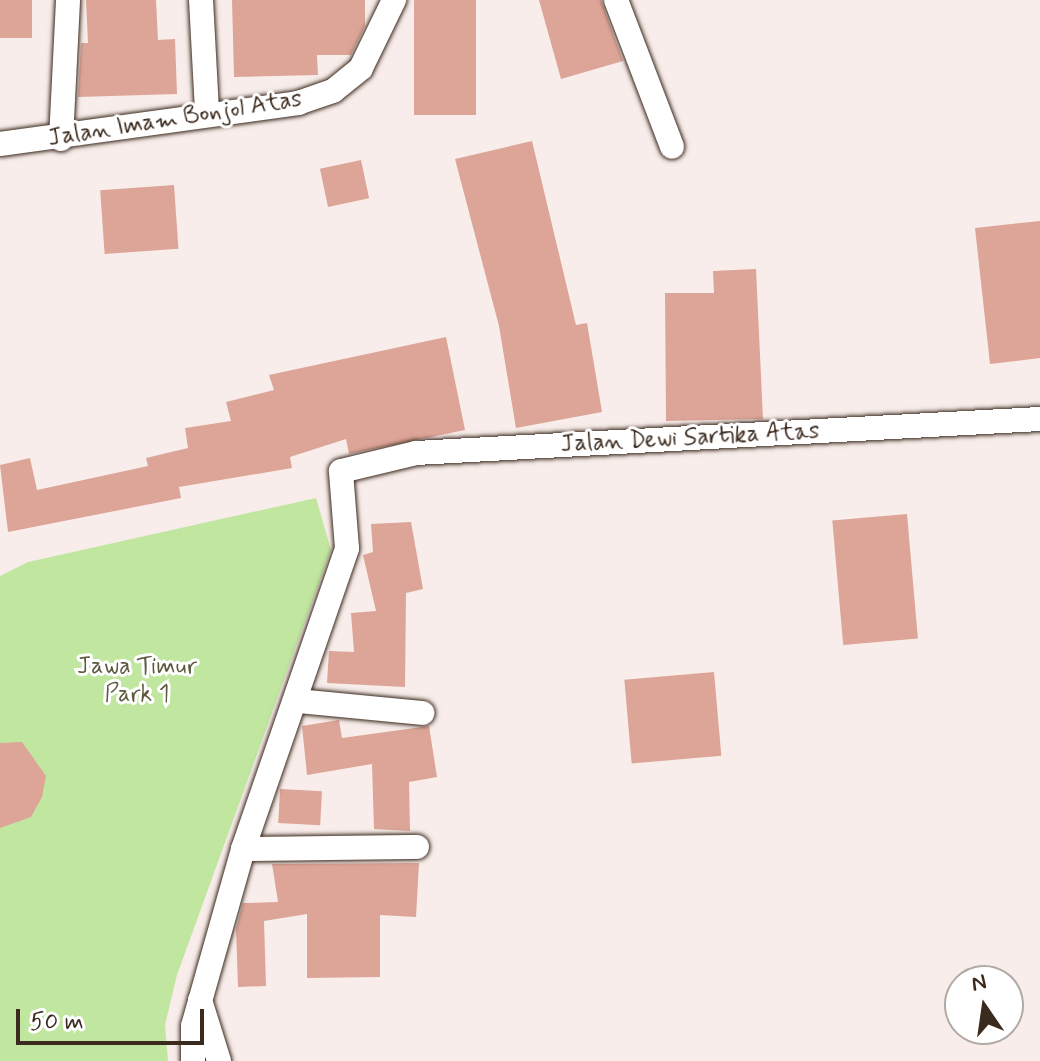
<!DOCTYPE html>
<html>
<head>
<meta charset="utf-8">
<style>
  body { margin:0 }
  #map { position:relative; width:1040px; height:1061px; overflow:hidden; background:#f8edea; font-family:Mynerve,sans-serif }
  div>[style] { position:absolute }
  .green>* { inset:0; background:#c1e6a0 }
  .building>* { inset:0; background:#dda597; transform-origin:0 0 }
  .roads { filter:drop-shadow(0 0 2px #3b2a1e) drop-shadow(0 0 2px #3b2a1e) }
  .minor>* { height:24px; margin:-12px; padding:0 12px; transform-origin:12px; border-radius:12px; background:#fff }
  span { translate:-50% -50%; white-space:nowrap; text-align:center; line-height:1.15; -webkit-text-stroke:6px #fff; paint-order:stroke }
  .street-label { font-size:24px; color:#3b2a1e }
  .park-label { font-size:24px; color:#5c593e }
  .north { position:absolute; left:944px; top:965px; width:80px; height:80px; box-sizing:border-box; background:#fff; border:2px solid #b1aaa5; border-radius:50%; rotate:347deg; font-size:22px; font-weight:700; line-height:32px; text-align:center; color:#3b2a1e }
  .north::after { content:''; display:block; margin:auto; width:28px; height:36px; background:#3b2a1e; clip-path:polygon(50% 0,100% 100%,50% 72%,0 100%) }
  .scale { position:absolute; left:16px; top:1009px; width:188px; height:36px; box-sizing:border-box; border:4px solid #3b2a1e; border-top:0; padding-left:10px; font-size:24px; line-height:28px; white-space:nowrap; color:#3b2a1e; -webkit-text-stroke:6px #fff; paint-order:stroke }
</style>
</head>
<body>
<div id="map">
  <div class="green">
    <i style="clip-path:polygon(316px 498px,331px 550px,177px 975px,165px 1025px,168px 1061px,0 1061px,0 576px,28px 562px)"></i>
  </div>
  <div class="building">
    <i style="left:0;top:0;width:32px;height:38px"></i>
    <i style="clip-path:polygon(86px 0,156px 0,158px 40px,175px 39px,177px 94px,78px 97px,81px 43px,88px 43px)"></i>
    <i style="clip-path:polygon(232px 0,365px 0,365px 26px,351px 55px,317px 55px,318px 75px,234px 77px)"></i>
    <i style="left:414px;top:0;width:62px;height:115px"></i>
    <i style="clip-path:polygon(539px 0,601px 0,623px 61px,561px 79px)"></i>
    <i style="clip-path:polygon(532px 141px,576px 325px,587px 323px,602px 412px,516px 428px,499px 326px,455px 159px)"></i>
    <i style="left:361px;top:160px;width:39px;height:42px;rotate:78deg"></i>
    <i style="left:174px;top:185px;width:64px;height:74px;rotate:86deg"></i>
    <i style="clip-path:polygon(1040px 221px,1040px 358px,990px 364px,975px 228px)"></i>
    <i style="clip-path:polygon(756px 269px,763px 419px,666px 421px,665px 293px,714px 293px,713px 271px)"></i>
    <i style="clip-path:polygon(446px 337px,465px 430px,349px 454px,346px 439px,290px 457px,292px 468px,179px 487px,181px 498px,8px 532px,0 465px,30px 458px,37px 490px,148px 466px,146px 458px,188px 448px,185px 428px,231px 421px,226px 402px,274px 390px,269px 375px)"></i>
    <i style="left:907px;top:514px;width:125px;height:75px;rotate:85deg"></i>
    <i style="clip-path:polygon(411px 522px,423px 589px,406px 593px,405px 687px,327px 683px,329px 651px,354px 652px,351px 613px,376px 611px,363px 555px,373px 552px,371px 524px)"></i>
    <i style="left:714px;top:672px;width:84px;height:90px;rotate:85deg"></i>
    <i style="clip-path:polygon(339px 720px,342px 738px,429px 726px,437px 777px,409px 782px,410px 831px,374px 829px,372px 764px,307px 775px,302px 726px)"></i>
    <i style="clip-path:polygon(22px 742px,46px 776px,42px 797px,31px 817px,0 828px,0 743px)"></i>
    <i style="left:280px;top:789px;width:42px;height:34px;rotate:3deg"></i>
    <i style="clip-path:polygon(419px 863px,416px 917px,380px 915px,380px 977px,307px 978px,307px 914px,264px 921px,266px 986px,238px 987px,236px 929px,243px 903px,278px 902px,272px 864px)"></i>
  </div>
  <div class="roads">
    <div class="minor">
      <i style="left:201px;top:0;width:112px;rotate:86.9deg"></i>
      <i style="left:616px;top:0;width:157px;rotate:69.1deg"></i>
      <i style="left:61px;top:139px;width:139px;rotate:-87.1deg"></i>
      <i style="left:0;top:144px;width:301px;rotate:-7.8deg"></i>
      <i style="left:298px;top:103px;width:37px;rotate:-19deg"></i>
      <i style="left:333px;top:91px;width:36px;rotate:-39deg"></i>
      <i style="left:361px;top:68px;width:76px;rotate:-64.1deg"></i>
      <i style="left:298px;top:701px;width:125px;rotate:5.5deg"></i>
      <i style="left:243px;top:849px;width:174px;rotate:-0.7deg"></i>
      <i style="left:200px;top:1000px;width:64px;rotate:72.7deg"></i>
      <i style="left:193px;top:1061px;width:35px;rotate:-90deg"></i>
      <i style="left:193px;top:1026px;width:184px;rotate:-74.2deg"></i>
      <i style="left:243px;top:849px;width:318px;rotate:-70.9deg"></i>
      <i style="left:347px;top:548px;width:77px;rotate:-94.5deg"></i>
      <i style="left:341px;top:471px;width:77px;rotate:-13.5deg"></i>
      <i style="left:416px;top:453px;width:625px;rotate:-3.12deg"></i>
    </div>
  </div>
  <div class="street-label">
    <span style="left:175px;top:119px;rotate:-9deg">Jalan Imam Bonjol Atas</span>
    <span style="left:690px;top:438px;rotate:-3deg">Jalan Dewi Sartika Atas</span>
  </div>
  <div class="park-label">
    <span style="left:137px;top:681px">Jawa Timur<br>Park 1</span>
  </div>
  <div class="north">N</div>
  <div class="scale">50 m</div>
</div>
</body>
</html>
